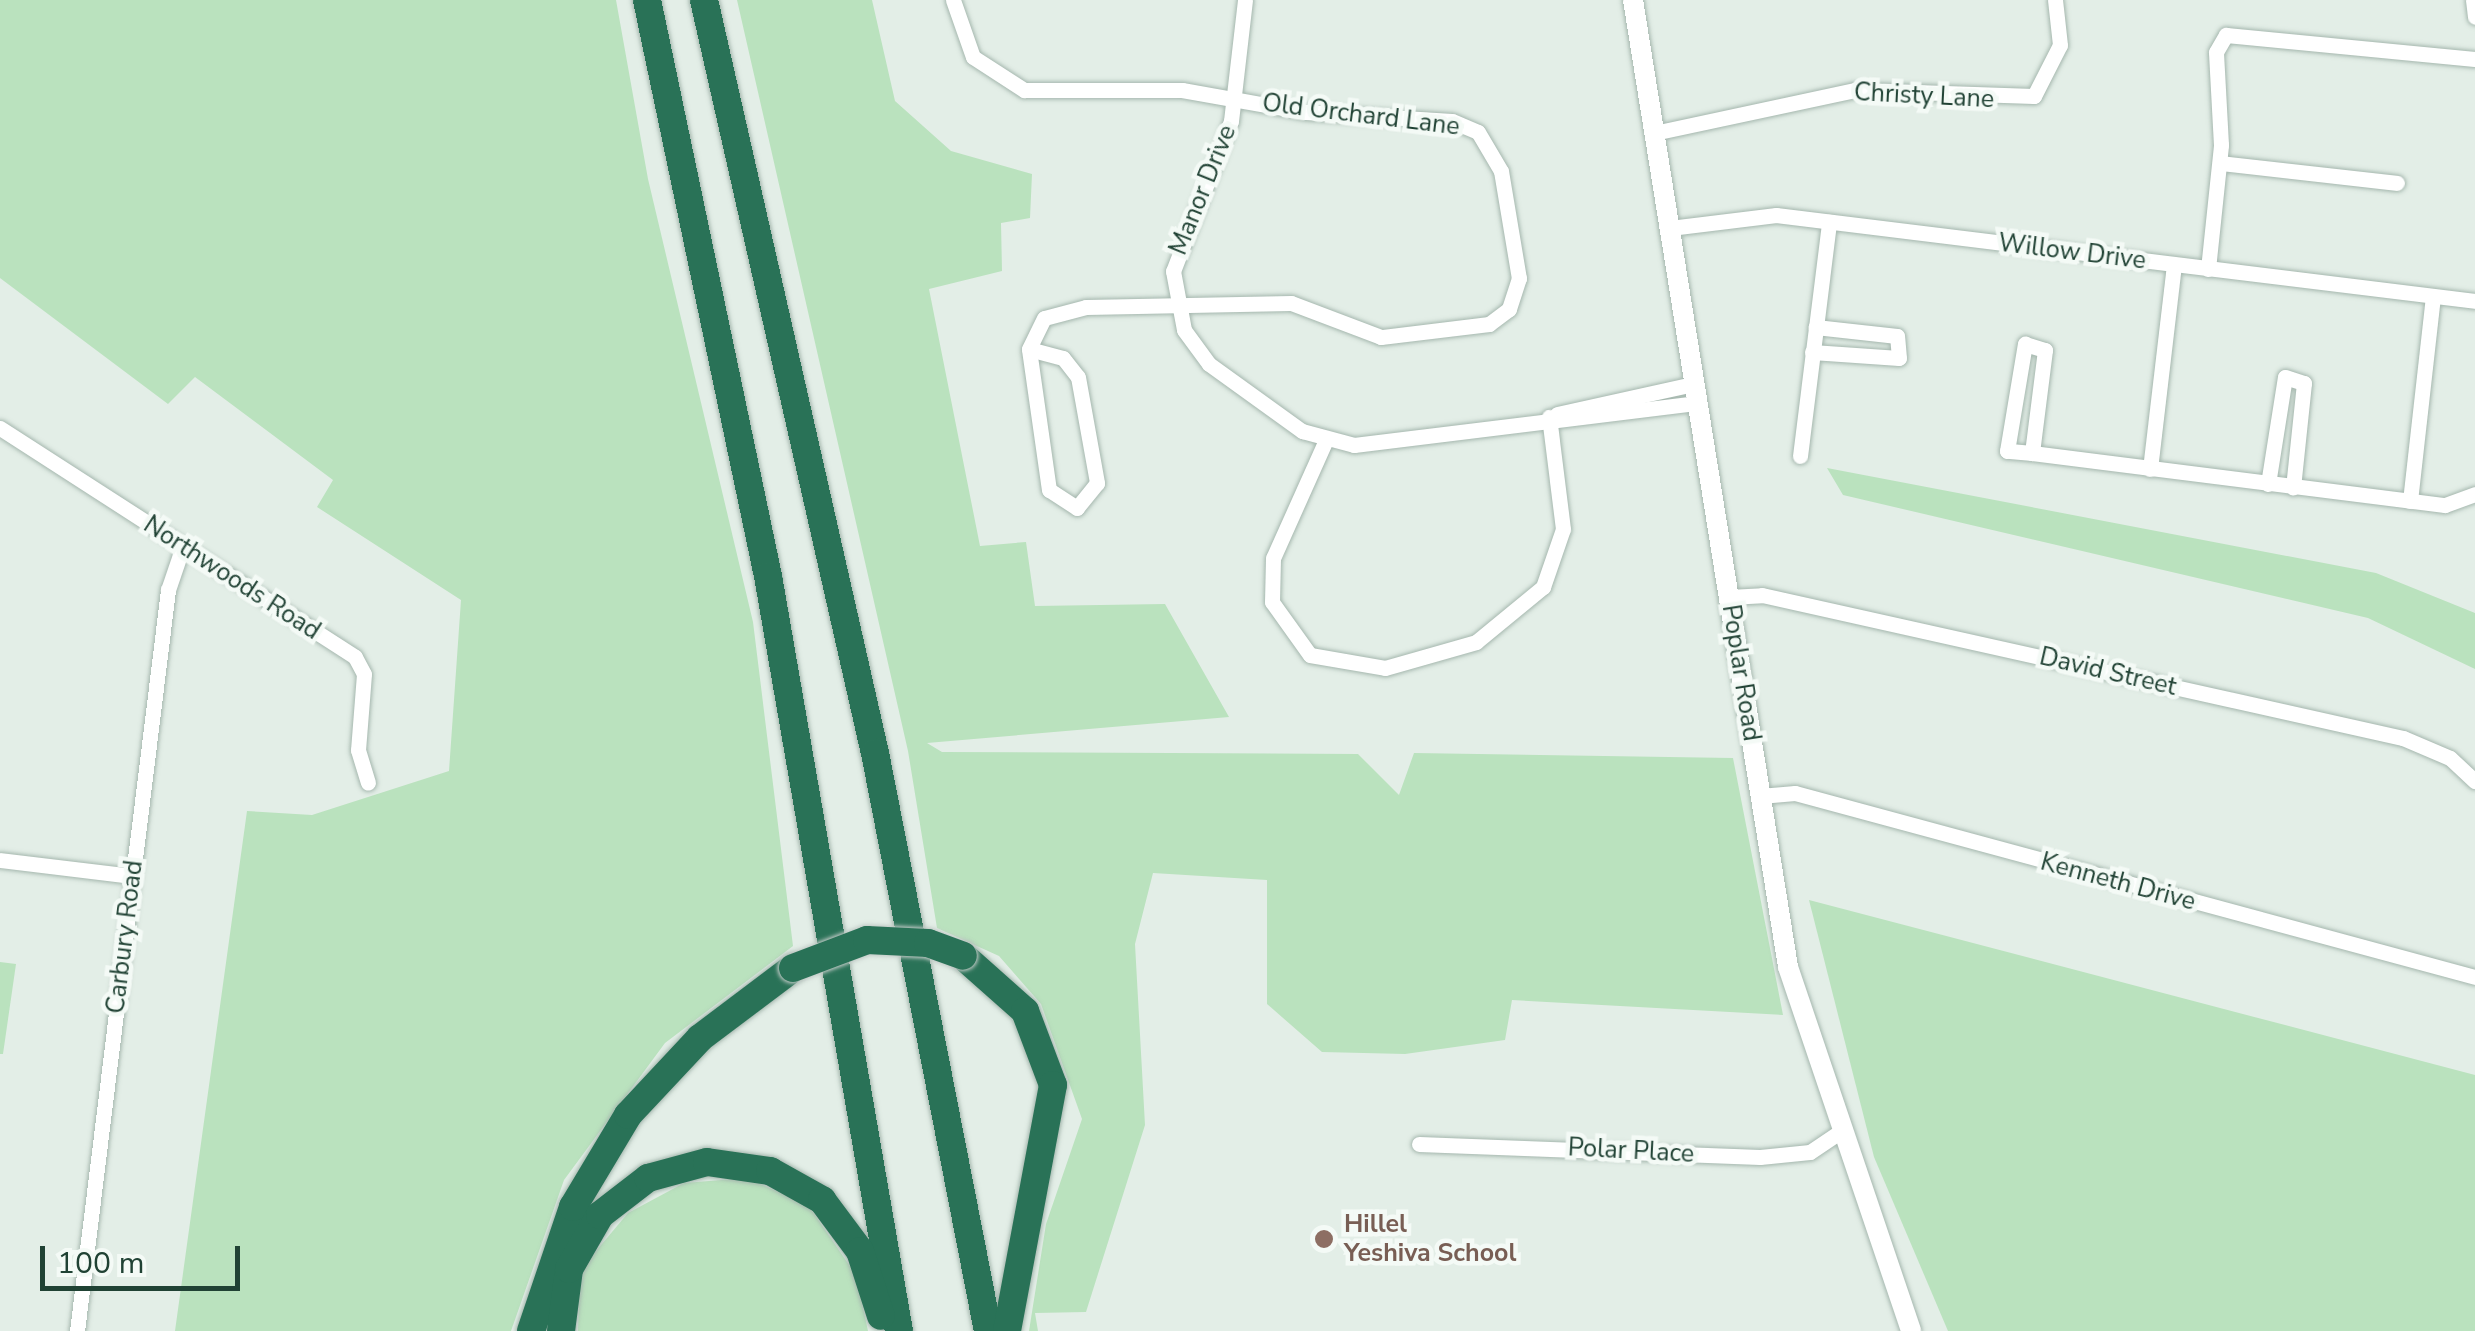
<!DOCTYPE html>
<html>
<head>
<meta charset="utf-8">
<style>
  body { margin:0 }
  #map { position:relative; width:2475px; height:1331px; overflow:hidden; background:#e3eee7; font-family:"Nunito Sans",sans-serif }
  div>[style] { position:absolute }
  .green>* { inset:0; background:#bae2be }
  .roads { filter:drop-shadow(0 0 2px #a5b7ae) drop-shadow(0 0 2px #a5b7ae) }
  .street>* { height:15px; margin:-7.5px; padding:0 7.5px; transform-origin:7.5px; border-radius:7.5px; background:#fff }
  .secondary>* { height:20px; margin:-10px; padding:0 10px; transform-origin:10px; border-radius:10px; background:#fff }
  .highway>* { height:28px; margin:-14px; padding:0 14px; transform-origin:14px; border-radius:14px; background:#297257 }
  .bridges { filter:drop-shadow(0 0 2px #c1cac6) drop-shadow(0 0 2px #c1cac6) }
  .highway-bridge>* { height:28px; margin:-14px; padding:0 14px; transform-origin:14px; border-radius:14px; background:#297257 }
  .dots>* { width:28px; height:28px; translate:-50% -50%; box-sizing:border-box; border:5px solid #f4faf6; border-radius:50% }
  span { translate:-50% -50%; white-space:nowrap; text-align:center; line-height:1.15; -webkit-text-stroke:9px #f4faf6; paint-order:stroke }
  .street-label { font-size:25px; color:#204234 }
  .education-label { font-size:25px; color:#785e54; font-weight:700 }
  .left { translate:0 -50%; text-align:left }
  .scale { position:absolute; left:40px; top:1246px; width:200px; height:45px; box-sizing:border-box; border:5px solid #204234; border-top:0; padding-left:12px; font-size:30px; line-height:35px; white-space:nowrap; color:#204234; -webkit-text-stroke:8px #f4faf6; paint-order:stroke }
</style>
</head>
<body>
<div id="map">
  <div class="green">
    <i style="clip-path:polygon(0 0,616px 0,648px 179px,753px 622px,793px 946px,665px 1043px,564px 1180px,511px 1331px,175px 1331px,247px 811px,312px 815px,449px 771px,461px 600px,317px 507px,333px 480px,195px 377px,168px 404px,0 278px)"></i>
    <i style="clip-path:polygon(737px 0,872px 0,895px 101px,951px 151px,1032px 174px,1030px 218px,1001px 223px,1002px 271px,929px 289px,980px 546px,1026px 542px,1035px 606px,1165px 604px,1229px 717px,927px 743px,942px 752px,1358px 754px,1399px 795px,1414px 753px,1733px 758px,1783px 1015px,1512px 1000px,1505px 1040px,1405px 1054px,1322px 1052px,1267px 1004px,1267px 880px,1153px 873px,1135px 944px,1145px 1125px,1086px 1312px,1035px 1313px,1038px 1331px,1029px 1331px,1046px 1224px,1082px 1119px,1041px 1004px,999px 956px,937px 928px,908px 751px)"></i>
    <i style="clip-path:polygon(1827px 468px,2376px 573px,2475px 613px,2475px 669px,2368px 618px,1843px 495px)"></i>
    <i style="clip-path:polygon(1809px 900px,2475px 1075px,2475px 1331px,1948px 1331px,1874px 1157px)"></i>
    <i style="clip-path:polygon(0 962px,16px 964px,3px 1054px,0 1054px)"></i>
    <i style="clip-path:polygon(747px 1178px,808px 1205px,856px 1275px,868px 1331px,578px 1331px,580px 1270px,628px 1213px,684px 1183px)"></i>
  </div>
  <div class="roads">
    <div class="street">
      <i style="left:953px;top:0;width:60px;rotate:70.7deg"></i>
      <i style="left:973px;top:57px;width:61px;rotate:32.9deg"></i>
      <i style="left:1024px;top:90px;width:158px"></i>
      <i style="left:1182px;top:90px;width:126px;rotate:10.1deg"></i>
      <i style="left:1306px;top:112px;width:146px;rotate:3.5deg"></i>
      <i style="left:1452px;top:121px;width:28px;rotate:23deg"></i>
      <i style="left:1478px;top:132px;width:45px;rotate:59.5deg"></i>
      <i style="left:1501px;top:171px;width:109px;rotate:80.5deg"></i>
      <i style="left:1519px;top:278px;width:33px;rotate:108deg"></i>
      <i style="left:1509px;top:309px;width:25px;rotate:143deg"></i>
      <i style="left:1489px;top:324px;width:109px;rotate:173.1deg"></i>
      <i style="left:1381px;top:337px;width:96px;rotate:-159.3deg"></i>
      <i style="left:1291px;top:303px;width:205px;rotate:178.9deg"></i>
      <i style="left:1086px;top:307px;width:43px;rotate:165.3deg"></i>
      <i style="left:1044px;top:318px;width:34px;rotate:116deg"></i>
      <i style="left:1245px;top:0;width:122px;rotate:96.6deg"></i>
      <i style="left:1231px;top:121px;width:161px;rotate:111.1deg"></i>
      <i style="left:1173px;top:271px;width:60px;rotate:79.4deg"></i>
      <i style="left:1184px;top:330px;width:42px;rotate:53.7deg"></i>
      <i style="left:1209px;top:364px;width:115px;rotate:35.8deg"></i>
      <i style="left:1302px;top:431px;width:54px;rotate:15.1deg"></i>
      <i style="left:1354px;top:445px;width:346px;rotate:-7deg"></i>
      <i style="left:2473px;top:0;width:17px;rotate:83deg"></i>
      <i style="left:1654px;top:133px;width:206px;rotate:-12.1deg"></i>
      <i style="left:1855px;top:90px;width:179px;rotate:1.9deg"></i>
      <i style="left:2034px;top:96px;width:57px;rotate:-63deg"></i>
      <i style="left:2060px;top:45px;width:45px;rotate:-96.3deg"></i>
      <i style="left:2220px;top:163px;width:178px;rotate:6.4deg"></i>
      <i style="left:1670px;top:228px;width:107px;rotate:-7deg"></i>
      <i style="left:1776px;top:215px;width:704px;rotate:7.01deg"></i>
      <i style="left:2208px;top:269px;width:125px;rotate:-84deg"></i>
      <i style="left:2221px;top:145px;width:93px;rotate:-93.1deg"></i>
      <i style="left:2216px;top:52px;width:20px;rotate:-60deg"></i>
      <i style="left:2226px;top:35px;width:250px;rotate:5.5deg"></i>
      <i style="left:2025px;top:344px;width:21px;rotate:17deg"></i>
      <i style="left:2045px;top:350px;width:104px;rotate:97.2deg"></i>
      <i style="left:2032px;top:453px;width:25px;rotate:-175deg"></i>
      <i style="left:2007px;top:451px;width:109px;rotate:-80.5deg"></i>
      <i style="left:1029px;top:349px;width:35px;rotate:15deg"></i>
      <i style="left:1063px;top:358px;width:24px;rotate:52deg"></i>
      <i style="left:1078px;top:377px;width:108px;rotate:79.8deg"></i>
      <i style="left:1097px;top:483px;width:32px;rotate:129deg"></i>
      <i style="left:1077px;top:508px;width:33px;rotate:-147deg"></i>
      <i style="left:1049px;top:490px;width:142px;rotate:-98.1deg"></i>
      <i style="left:1812px;top:352px;width:87px;rotate:3.9deg"></i>
      <i style="left:1899px;top:358px;width:22px;rotate:-95deg"></i>
      <i style="left:1897px;top:336px;width:82px;rotate:-173.7deg"></i>
      <i style="left:1557px;top:414px;width:140px;rotate:-12.4deg"></i>
      <i style="left:0;top:428px;width:422px;rotate:32.8deg"></i>
      <i style="left:355px;top:657px;width:19px;rotate:62deg"></i>
      <i style="left:364px;top:674px;width:76px;rotate:94.5deg"></i>
      <i style="left:358px;top:750px;width:34px;rotate:73deg"></i>
      <i style="left:1325px;top:442px;width:127px;rotate:114.1deg"></i>
      <i style="left:1273px;top:558px;width:44px;rotate:91.3deg"></i>
      <i style="left:1272px;top:602px;width:65px;rotate:54.4deg"></i>
      <i style="left:1310px;top:655px;width:76px;rotate:9.8deg"></i>
      <i style="left:1385px;top:668px;width:95px;rotate:-15.9deg"></i>
      <i style="left:1476px;top:642px;width:87px;rotate:-39.4deg"></i>
      <i style="left:1543px;top:587px;width:61px;rotate:-71deg"></i>
      <i style="left:1563px;top:529px;width:113px;rotate:-97.1deg"></i>
      <i style="left:2032px;top:453px;width:416px;rotate:7.2deg"></i>
      <i style="left:2445px;top:505px;width:32px;rotate:-20deg"></i>
      <i style="left:1800px;top:456px;width:236px;rotate:-82.9deg"></i>
      <i style="left:2150px;top:469px;width:205px;rotate:-83.3deg"></i>
      <i style="left:2268px;top:484px;width:108px;rotate:-81deg"></i>
      <i style="left:2285px;top:377px;width:20px;rotate:18deg"></i>
      <i style="left:2304px;top:383px;width:105px;rotate:96deg"></i>
      <i style="left:2410px;top:501px;width:206px;rotate:-83.6deg"></i>
      <i style="left:1729px;top:597px;width:33px;rotate:-3deg"></i>
      <i style="left:1762px;top:595px;width:657px;rotate:12.58deg"></i>
      <i style="left:2403px;top:738px;width:51px;rotate:23.1deg"></i>
      <i style="left:2450px;top:758px;width:34px;rotate:43deg"></i>
      <i style="left:1760px;top:796px;width:35px;rotate:-5deg"></i>
      <i style="left:1795px;top:793px;width:704px;rotate:15.14deg"></i>
      <i style="left:0;top:860px;width:134px;rotate:6.9deg"></i>
      <i style="left:1419px;top:1144px;width:341px;rotate:2.2deg"></i>
      <i style="left:1760px;top:1157px;width:50px;rotate:-5.7deg"></i>
      <i style="left:1810px;top:1152px;width:34px;rotate:-34deg"></i>
      <i style="left:77px;top:1331px;width:747px;rotate:-83deg"></i>
      <i style="left:168px;top:590px;width:46px;rotate:-71.2deg"></i>
    </div>
    <div class="secondary">
      <i style="left:1633px;top:0;width:979px;rotate:80.89deg"></i>
      <i style="left:1788px;top:967px;width:384px;rotate:71.3deg"></i>
    </div>
    <div class="highway">
      <i style="left:647px;top:0;width:589px;rotate:78.14deg"></i>
      <i style="left:768px;top:576px;width:766px;rotate:80.16deg"></i>
      <i style="left:704px;top:0;width:772px;rotate:77.21deg"></i>
      <i style="left:875px;top:753px;width:589px;rotate:78.94deg"></i>
      <i style="left:963px;top:956px;width:83px;rotate:41.6deg"></i>
      <i style="left:1025px;top:1011px;width:79px;rotate:69.3deg"></i>
      <i style="left:1053px;top:1085px;width:250px;rotate:100.6deg"></i>
      <i style="left:531px;top:1331px;width:131px;rotate:-71.3deg"></i>
      <i style="left:573px;top:1207px;width:107px;rotate:-59.1deg"></i>
      <i style="left:628px;top:1115px;width:105px;rotate:-46.9deg"></i>
      <i style="left:700px;top:1038px;width:116px;rotate:-37deg"></i>
      <i style="left:561px;top:1331px;width:63px;rotate:-82.6deg"></i>
      <i style="left:569px;top:1269px;width:62px;rotate:-60.1deg"></i>
      <i style="left:600px;top:1215px;width:61px;rotate:-37.6deg"></i>
      <i style="left:648px;top:1178px;width:61px;rotate:-15.2deg"></i>
      <i style="left:707px;top:1162px;width:64px;rotate:8.1deg"></i>
      <i style="left:770px;top:1171px;width:60px;rotate:29.1deg"></i>
      <i style="left:822px;top:1200px;width:64px;rotate:53.3deg"></i>
      <i style="left:860px;top:1251px;width:68px;rotate:72.1deg"></i>
    </div>
  </div>
  <div class="bridges">
    <div class="highway-bridge">
      <i style="left:793px;top:968px;width:79px;rotate:-20.7deg"></i>
      <i style="left:867px;top:940px;width:61px;rotate:2.8deg"></i>
      <i style="left:928px;top:943px;width:37px;rotate:20deg"></i>
    </div>
  </div>
  <div class="dots">
    <i style="left:1324px;top:1239px;background:#8d6e63"></i>
  </div>
  <div class="street-label">
    <span style="left:1924px;top:96px;rotate:3deg">Christy Lane</span>
    <span style="left:1361px;top:115px;rotate:7deg">Old Orchard Lane</span>
    <span style="left:1203px;top:190px;rotate:-68deg">Manor Drive</span>
    <span style="left:2072px;top:252px;rotate:7deg">Willow Drive</span>
    <span style="left:232px;top:578px;rotate:33deg">Northwoods Road</span>
    <span style="left:2108px;top:672px;rotate:13deg">David Street</span>
    <span style="left:1741px;top:673px;rotate:81deg">Poplar Road</span>
    <span style="left:2118px;top:882px;rotate:15deg">Kenneth Drive</span>
    <span style="left:125px;top:937px;rotate:-83deg">Carbury Road</span>
    <span style="left:1631px;top:1151px;rotate:3deg">Polar Place</span>
  </div>
  <div class="education-label">
    <span class="left" style="left:1344px;top:1239px">Hillel<br>Yeshiva School</span>
  </div>
  <div class="scale">100 m</div>
</div>
</body>
</html>
